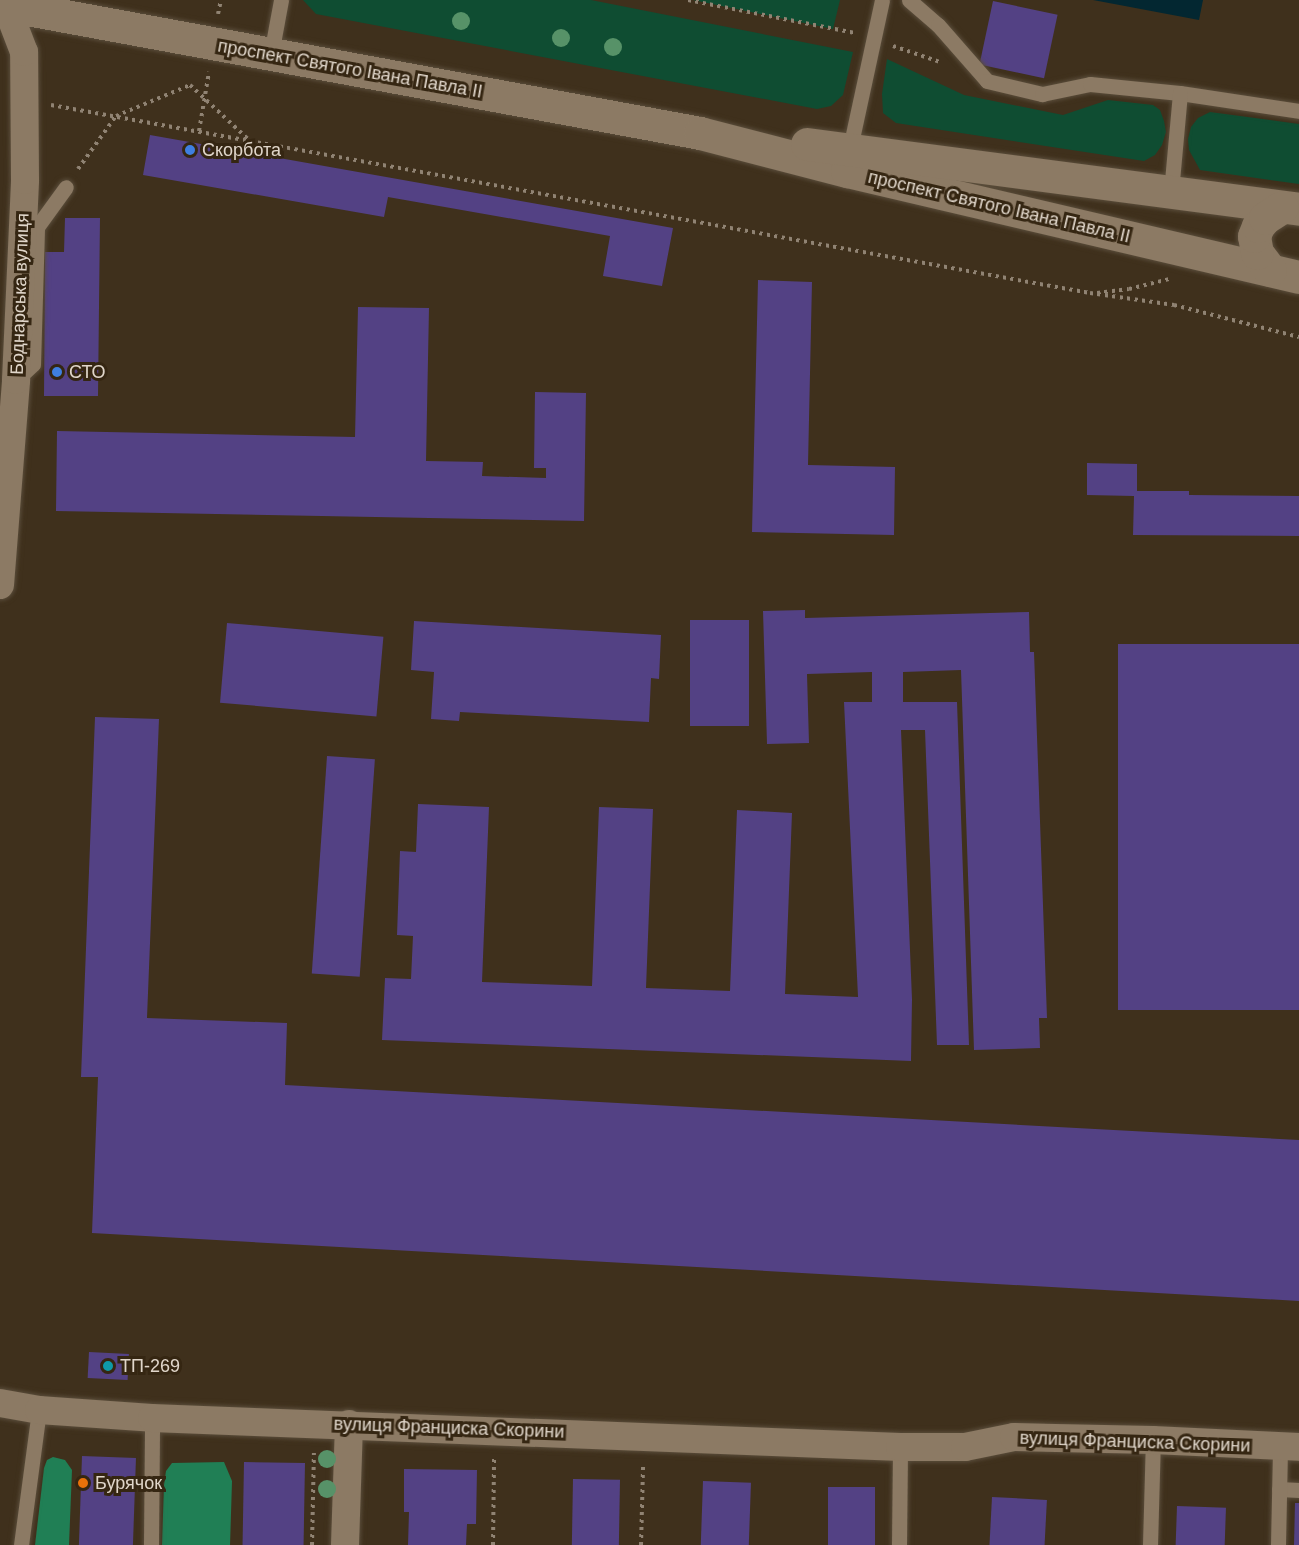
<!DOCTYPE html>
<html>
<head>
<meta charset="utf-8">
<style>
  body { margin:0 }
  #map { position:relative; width:1299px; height:1545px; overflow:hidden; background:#3f301c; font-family:Helvetica,sans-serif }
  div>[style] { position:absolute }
  .green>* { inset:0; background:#0f4d32 }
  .forest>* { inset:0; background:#207f55 }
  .water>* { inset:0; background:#032731 }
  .building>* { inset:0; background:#534184; transform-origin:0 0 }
  .path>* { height:4px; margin-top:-2px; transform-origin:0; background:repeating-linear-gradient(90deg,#908373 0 3px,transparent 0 7.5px) }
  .roads { filter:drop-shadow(0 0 2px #5a4d3b) drop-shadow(0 0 2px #5a4d3b) }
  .service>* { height:15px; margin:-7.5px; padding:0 7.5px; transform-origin:7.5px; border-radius:7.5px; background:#8c7a64 }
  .minor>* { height:28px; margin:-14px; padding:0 14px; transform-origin:14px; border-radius:14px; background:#8c7a64 }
  .secondary>* { height:33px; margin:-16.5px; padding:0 16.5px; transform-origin:16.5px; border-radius:16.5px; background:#8c7a64 }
  .trees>* { width:18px; height:18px; margin:-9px; border-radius:50%; background:#579268 }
  .dots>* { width:16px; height:16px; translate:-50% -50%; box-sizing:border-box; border:3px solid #352612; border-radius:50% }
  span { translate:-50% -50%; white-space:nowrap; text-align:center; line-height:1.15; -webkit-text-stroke:6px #352612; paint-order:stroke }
  .street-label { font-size:18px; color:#e0d6ca }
  .poi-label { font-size:18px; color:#e0d6ca }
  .left { translate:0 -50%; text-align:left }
</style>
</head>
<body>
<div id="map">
  <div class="green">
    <i style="clip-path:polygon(303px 0,591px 0,853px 52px,843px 95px,831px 106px,817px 109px,316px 14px)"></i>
    <i style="clip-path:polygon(693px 0,840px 0,833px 29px)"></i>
    <i style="clip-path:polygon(887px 59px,964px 95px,1063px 115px,1108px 100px,1153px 105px,1160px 110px,1164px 121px,1166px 132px,1162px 145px,1155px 155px,1144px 161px,896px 123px,883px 113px,882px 94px)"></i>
    <i style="clip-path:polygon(1210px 112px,1299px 124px,1299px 184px,1200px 170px,1189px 150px,1188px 139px,1191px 127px,1198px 118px)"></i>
  </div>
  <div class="forest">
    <i style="clip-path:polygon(53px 1457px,65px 1460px,72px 1470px,69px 1545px,35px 1545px,44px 1468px,47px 1460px)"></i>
    <i style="clip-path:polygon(224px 1462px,232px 1481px,230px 1545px,162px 1545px,164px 1485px,166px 1471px,172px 1463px)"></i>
  </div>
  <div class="water">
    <i style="clip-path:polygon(1093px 0,1203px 0,1199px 20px)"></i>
  </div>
  <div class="building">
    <i style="left:993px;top:1px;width:66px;height:65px;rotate:12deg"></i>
    <i style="clip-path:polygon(150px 135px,673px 228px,662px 286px,603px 276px,610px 236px,388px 197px,384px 217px,143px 175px)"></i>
    <i style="clip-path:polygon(65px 218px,100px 218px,98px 396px,44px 396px,45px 252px,64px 252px)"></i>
    <i style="clip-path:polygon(758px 280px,812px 282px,808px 465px,895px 467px,894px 535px,752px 532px)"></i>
    <i style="clip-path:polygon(358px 307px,429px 308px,426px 461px,483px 462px,482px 476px,546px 478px,546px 468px,534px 468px,535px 392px,586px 393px,584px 521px,56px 511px,57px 431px,355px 437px)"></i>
    <i style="clip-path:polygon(1087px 463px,1137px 464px,1137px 491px,1189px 491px,1189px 495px,1299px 496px,1299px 536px,1133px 535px,1134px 496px,1087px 495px)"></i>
    <i style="clip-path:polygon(805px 610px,805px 618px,1029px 612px,1030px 652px,1034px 652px,1047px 1018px,1039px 1018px,1040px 1048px,974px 1050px,961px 670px,903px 672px,903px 702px,957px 702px,969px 1045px,937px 1045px,925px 730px,901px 730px,912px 999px,911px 1061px,382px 1040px,385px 978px,411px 979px,413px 936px,397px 935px,400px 851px,416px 852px,418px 804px,489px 807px,482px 982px,592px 986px,599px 807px,653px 809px,646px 988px,730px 991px,737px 810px,792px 813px,785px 994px,858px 997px,844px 702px,872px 702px,872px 672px,807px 674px,809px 743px,767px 744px,763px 611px)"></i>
    <i style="left:690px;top:620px;width:59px;height:106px"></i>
    <i style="clip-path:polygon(414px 621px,661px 635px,659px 679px,651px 678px,649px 722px,460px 712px,459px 721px,431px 719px,434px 672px,411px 670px)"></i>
    <i style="left:227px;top:623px;width:157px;height:80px;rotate:5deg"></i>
    <i style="left:1299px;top:644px;width:366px;height:181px;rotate:90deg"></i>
    <i style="clip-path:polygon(95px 717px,159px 719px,147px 1018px,287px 1023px,285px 1085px,1299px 1140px,1299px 1301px,92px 1233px,98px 1077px,81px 1077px)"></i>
    <i style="left:327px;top:756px;width:48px;height:218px;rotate:4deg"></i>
    <i style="left:89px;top:1352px;width:40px;height:26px;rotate:3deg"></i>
    <i style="left:82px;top:1456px;width:54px;height:89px;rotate:2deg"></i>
    <i style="left:244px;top:1462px;width:61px;height:83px;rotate:1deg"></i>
    <i style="clip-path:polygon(404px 1469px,477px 1470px,476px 1524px,467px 1524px,466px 1545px,408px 1545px,409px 1512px,404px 1512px)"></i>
    <i style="left:573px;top:1479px;width:47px;height:66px;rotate:1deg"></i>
    <i style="left:703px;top:1481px;width:48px;height:64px;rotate:2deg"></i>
    <i style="left:828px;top:1487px;width:47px;height:58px"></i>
    <i style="left:992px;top:1497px;width:55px;height:48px;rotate:3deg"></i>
    <i style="clip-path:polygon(1295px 1503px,1299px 1503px,1299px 1545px,1294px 1545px)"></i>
    <i style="left:1177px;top:1506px;width:49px;height:39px;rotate:2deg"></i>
  </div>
  <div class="path">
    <i style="left:688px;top:0;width:169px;rotate:11.2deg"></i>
    <i style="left:218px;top:14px;width:14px;rotate:-78deg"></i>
    <i style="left:893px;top:46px;width:50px;rotate:18.8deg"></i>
    <i style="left:51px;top:105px;width:1056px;rotate:10.26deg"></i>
    <i style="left:1090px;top:293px;width:85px;rotate:8.1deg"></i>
    <i style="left:1174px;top:305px;width:129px;rotate:14.4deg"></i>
    <i style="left:199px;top:131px;width:60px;rotate:-80.4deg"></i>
    <i style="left:78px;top:169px;width:65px;rotate:-54.4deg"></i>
    <i style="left:116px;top:116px;width:80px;rotate:-22.7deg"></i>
    <i style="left:190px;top:85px;width:81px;rotate:43deg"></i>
    <i style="left:1097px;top:293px;width:32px;rotate:-7deg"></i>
    <i style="left:1129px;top:289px;width:41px;rotate:-14deg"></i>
    <i style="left:312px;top:1545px;width:92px;rotate:-88.8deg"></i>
    <i style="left:493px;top:1545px;width:86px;rotate:-89.3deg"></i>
    <i style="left:641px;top:1545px;width:79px;rotate:-88.5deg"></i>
  </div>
  <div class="roads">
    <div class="service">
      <i style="left:909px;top:0;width:38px;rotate:41deg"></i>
      <i style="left:938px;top:25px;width:74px;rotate:48.8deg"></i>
      <i style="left:987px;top:81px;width:57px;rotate:13.3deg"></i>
      <i style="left:1042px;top:94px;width:49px;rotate:-11.8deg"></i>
      <i style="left:1090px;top:84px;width:90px;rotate:5.7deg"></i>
      <i style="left:1180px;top:93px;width:120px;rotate:8.6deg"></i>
      <i style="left:271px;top:54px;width:55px;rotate:-79.5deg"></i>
      <i style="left:850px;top:148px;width:151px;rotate:-77.8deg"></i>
      <i style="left:1171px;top:192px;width:99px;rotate:-84.8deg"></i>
      <i style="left:16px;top:380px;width:23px;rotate:-43deg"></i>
      <i style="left:33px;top:364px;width:137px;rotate:-88.3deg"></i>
      <i style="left:37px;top:227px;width:49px;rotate:-54.1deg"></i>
      <i style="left:1279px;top:1489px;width:20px;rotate:3deg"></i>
      <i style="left:21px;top:1545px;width:136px;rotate:-82.4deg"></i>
      <i style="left:151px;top:1545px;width:127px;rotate:-89.5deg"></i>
      <i style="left:899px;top:1545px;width:98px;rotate:-89.4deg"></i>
      <i style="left:1150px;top:1545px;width:105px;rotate:-88.4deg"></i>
      <i style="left:1278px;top:1545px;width:98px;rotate:-88.8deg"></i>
    </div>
    <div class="minor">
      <i style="left:0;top:585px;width:206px;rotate:-85.5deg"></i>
      <i style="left:16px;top:380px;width:200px;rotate:-87.4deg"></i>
      <i style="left:25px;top:180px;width:128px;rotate:-90.4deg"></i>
      <i style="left:24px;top:52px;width:50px;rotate:-111deg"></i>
      <i style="left:0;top:1403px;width:40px;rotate:10deg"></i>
      <i style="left:39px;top:1410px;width:113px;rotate:4deg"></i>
      <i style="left:152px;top:1418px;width:749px;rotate:2.22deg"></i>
      <i style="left:900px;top:1447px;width:65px"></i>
      <i style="left:965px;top:1447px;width:50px;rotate:-11.5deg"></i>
      <i style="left:1014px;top:1437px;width:139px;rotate:1.2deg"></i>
      <i style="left:1153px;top:1440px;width:146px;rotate:2.7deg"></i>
      <i style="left:345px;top:1545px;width:121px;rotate:-88.1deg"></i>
    </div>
    <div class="secondary">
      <i style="left:0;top:4px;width:712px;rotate:10.44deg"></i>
      <i style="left:700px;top:133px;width:152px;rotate:14.5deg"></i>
      <i style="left:847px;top:171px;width:464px;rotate:13.2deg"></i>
      <i style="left:807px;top:144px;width:496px;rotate:7.5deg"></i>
      <i style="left:1270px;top:270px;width:21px;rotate:-127deg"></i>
      <i style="left:1257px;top:253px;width:17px;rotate:-100deg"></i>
      <i style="left:1254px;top:236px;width:11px;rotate:-68deg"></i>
      <i style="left:1258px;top:226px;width:11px;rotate:-49deg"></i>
      <i style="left:1265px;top:218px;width:20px;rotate:-33deg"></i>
    </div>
  </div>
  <div class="trees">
    <i style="left:461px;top:21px"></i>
    <i style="left:561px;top:38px"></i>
    <i style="left:613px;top:47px"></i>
    <i style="left:327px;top:1459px"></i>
    <i style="left:327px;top:1489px"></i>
  </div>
  <div class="dots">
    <i style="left:190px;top:150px;background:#3f7fe0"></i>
    <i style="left:57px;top:372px;background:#3f7fe0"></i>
    <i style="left:108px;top:1366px;background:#0f9aa8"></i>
    <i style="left:83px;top:1483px;background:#e8710a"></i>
  </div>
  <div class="street-label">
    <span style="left:350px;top:69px;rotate:10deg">проспект Святого Івана Павла II</span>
    <span style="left:999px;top:207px;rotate:13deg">проспект Святого Івана Павла II</span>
    <span style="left:20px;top:294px;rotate:-88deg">Боднарська вулиця</span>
    <span style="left:449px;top:1428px;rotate:2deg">вулиця Франциска Скорини</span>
    <span style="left:1135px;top:1442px;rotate:2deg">вулиця Франциска Скорини</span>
  </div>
  <div class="poi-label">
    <span class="left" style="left:202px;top:150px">Скорбота</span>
    <span class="left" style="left:69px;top:372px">СТО</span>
    <span class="left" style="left:120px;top:1366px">ТП-269</span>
    <span class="left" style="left:95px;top:1483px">Бурячок</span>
  </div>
</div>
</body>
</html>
